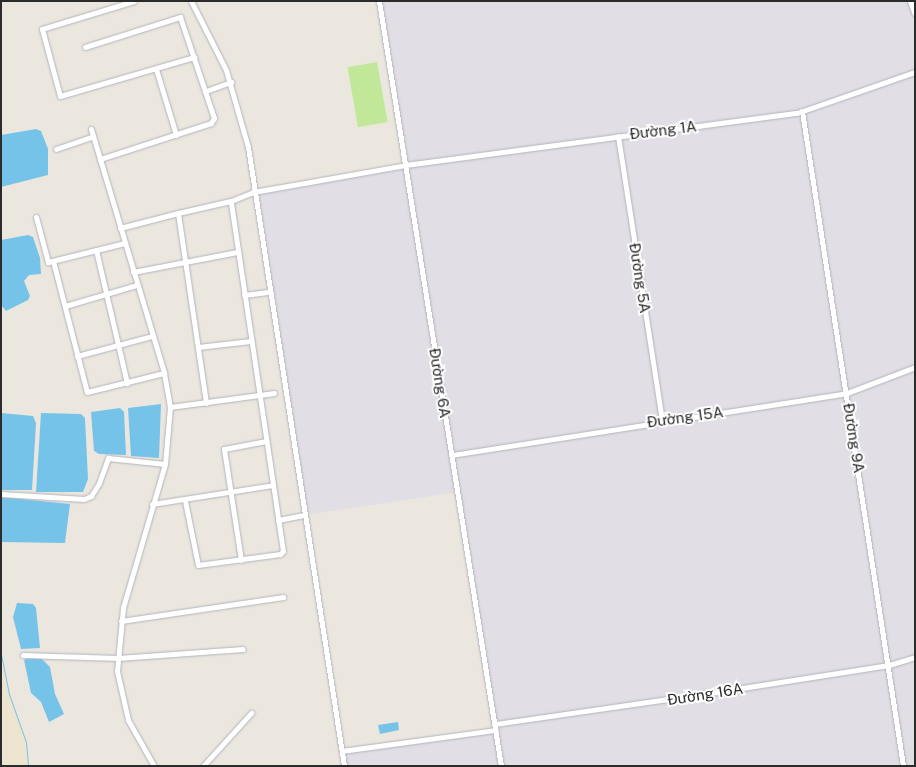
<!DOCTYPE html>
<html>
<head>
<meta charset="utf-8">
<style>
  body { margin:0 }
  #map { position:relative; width:916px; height:767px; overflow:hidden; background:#ece7de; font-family:"Public Sans",sans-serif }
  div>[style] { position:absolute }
  .industrial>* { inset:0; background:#e1dee5 }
  .education>* { inset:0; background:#ede5cf }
  .pitch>* { inset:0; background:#c1e799; transform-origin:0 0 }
  .water>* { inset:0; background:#76c3ea }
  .stream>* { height:1px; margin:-0.5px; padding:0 0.5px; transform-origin:0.5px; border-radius:0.5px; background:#76c3ea }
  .roads { filter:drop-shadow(0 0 1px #b2b3be) drop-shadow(0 0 1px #b2b3be) }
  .street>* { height:5px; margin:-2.5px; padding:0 2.5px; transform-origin:2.5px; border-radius:2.5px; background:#fff }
  .secondary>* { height:7px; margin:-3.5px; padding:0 3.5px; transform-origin:3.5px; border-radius:3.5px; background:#fff }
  span { translate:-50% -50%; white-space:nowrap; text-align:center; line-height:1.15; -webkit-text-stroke:4px #fff; paint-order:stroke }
  .street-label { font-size:15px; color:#2b2b2b }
  .frame { position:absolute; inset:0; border:2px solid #2b2b2b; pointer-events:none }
</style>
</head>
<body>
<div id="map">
  <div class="industrial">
    <i style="clip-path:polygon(381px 1px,915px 1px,915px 766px,346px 766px,344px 752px,497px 732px,459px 492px,305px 515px,256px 194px,408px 163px)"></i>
  </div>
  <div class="education">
    <i style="clip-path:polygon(1px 654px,9px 694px,26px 742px,28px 766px,1px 766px)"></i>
  </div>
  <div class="pitch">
    <i style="left:377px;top:62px;width:61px;height:30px;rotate:80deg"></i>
  </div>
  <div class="water">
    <i style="clip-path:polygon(36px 129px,41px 131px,48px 149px,48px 175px,1px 187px,1px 135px)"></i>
    <i style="clip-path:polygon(28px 235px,33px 237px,40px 258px,41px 274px,29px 275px,24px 281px,30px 296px,28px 300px,6px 311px,1px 305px,1px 240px)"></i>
    <i style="clip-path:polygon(161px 404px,159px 458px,131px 456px,128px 408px)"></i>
    <i style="clip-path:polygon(120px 408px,124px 412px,126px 455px,99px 454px,94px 451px,91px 412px)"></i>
    <i style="clip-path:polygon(1px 413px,33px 416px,36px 423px,32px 490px,1px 490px)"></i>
    <i style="clip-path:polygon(41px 413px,81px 414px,85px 418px,88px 479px,83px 492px,36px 492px)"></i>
    <i style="clip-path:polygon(1px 497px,70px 504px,65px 543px,1px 542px)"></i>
    <i style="clip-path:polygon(17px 603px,33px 604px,36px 608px,40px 648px,21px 649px,13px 617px)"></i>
    <i style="clip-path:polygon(29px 658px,41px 658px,50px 667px,55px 694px,64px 714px,49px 722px,41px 702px,31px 693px,24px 660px)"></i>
    <i style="clip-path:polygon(398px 722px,399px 730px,380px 734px,378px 725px)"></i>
  </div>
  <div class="stream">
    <i style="left:1px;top:654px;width:41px;rotate:78.7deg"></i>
    <i style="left:9px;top:694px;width:51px;rotate:70.5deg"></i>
    <i style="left:26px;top:742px;width:24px;rotate:85deg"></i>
  </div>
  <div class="roads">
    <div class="street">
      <i style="left:134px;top:1px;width:96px;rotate:163.1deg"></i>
      <i style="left:42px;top:29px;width:69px;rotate:75deg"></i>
      <i style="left:60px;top:96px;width:140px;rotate:-16.2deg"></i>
      <i style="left:191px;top:1px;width:77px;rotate:63.1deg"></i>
      <i style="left:226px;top:70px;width:80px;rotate:74.1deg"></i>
      <i style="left:248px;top:147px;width:626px;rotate:81.18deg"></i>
      <i style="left:379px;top:1px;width:775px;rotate:80.94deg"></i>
      <i style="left:85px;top:47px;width:100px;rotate:-17.5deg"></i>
      <i style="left:180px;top:17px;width:107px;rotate:71.4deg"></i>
      <i style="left:214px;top:118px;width:6px;rotate:121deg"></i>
      <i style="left:211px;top:123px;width:117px;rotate:162deg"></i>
      <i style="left:156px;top:69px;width:69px;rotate:73.1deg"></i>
      <i style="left:206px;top:91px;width:27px;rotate:-20deg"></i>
      <i style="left:802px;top:111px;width:663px;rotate:81.23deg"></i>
      <i style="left:91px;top:129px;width:255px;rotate:73.3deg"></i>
      <i style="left:164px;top:373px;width:35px;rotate:80deg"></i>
      <i style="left:170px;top:407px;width:57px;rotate:95deg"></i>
      <i style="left:165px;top:464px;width:150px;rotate:106.3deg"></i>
      <i style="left:123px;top:608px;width:63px;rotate:95.4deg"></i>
      <i style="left:117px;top:671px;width:50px;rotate:77.3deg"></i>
      <i style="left:128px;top:720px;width:53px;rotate:60.5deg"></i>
      <i style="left:618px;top:136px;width:287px;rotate:81.2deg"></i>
      <i style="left:56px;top:149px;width:39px;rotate:-19deg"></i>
      <i style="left:178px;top:213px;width:54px;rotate:-12.8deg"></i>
      <i style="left:36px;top:217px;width:47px;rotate:75.1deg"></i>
      <i style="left:48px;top:262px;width:79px;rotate:-13.9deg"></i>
      <i style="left:120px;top:228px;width:60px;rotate:-14.5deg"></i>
      <i style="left:178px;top:213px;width:192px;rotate:81.6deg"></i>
      <i style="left:96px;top:250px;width:137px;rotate:76.9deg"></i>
      <i style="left:53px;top:261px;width:135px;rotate:75.5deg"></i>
      <i style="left:87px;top:392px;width:79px;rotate:-13.9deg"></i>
      <i style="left:133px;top:272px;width:106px;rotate:-10.9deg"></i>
      <i style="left:244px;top:295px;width:26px;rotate:-7deg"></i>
      <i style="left:65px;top:306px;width:75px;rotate:-16.3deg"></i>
      <i style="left:198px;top:347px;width:53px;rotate:-6.5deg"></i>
      <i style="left:77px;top:356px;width:78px;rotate:-14.9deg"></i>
      <i style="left:170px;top:407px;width:105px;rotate:-7.7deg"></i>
      <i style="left:452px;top:455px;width:400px;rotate:-8.9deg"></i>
      <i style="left:847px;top:393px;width:73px;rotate:-20.9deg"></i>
      <i style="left:1px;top:494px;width:83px;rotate:3.4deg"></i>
      <i style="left:84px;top:499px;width:8px;rotate:-23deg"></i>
      <i style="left:91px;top:496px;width:15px;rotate:-58deg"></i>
      <i style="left:99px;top:483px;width:27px;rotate:-70deg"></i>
      <i style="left:108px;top:458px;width:57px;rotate:6deg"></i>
      <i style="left:185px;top:501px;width:65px;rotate:78.5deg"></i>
      <i style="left:198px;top:565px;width:83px;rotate:-7.6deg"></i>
      <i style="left:280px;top:554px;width:4px;rotate:-45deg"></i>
      <i style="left:283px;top:551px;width:354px;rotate:-98.5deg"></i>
      <i style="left:231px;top:201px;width:24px;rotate:-22deg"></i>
      <i style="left:253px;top:192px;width:155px;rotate:-10deg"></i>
      <i style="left:406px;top:165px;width:394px;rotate:-7.6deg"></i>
      <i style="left:797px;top:113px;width:125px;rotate:-19.2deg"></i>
      <i style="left:152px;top:504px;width:122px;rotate:-8.9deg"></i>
      <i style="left:278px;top:520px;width:25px;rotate:-11deg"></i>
      <i style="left:241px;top:560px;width:112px;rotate:-98.7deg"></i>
      <i style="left:224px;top:449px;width:43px;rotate:-10.8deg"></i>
      <i style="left:121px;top:621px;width:164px;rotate:-8.4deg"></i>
      <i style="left:23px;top:655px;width:95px;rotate:1.8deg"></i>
      <i style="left:118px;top:658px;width:125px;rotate:-4.1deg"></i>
      <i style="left:495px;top:724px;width:211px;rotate:-8.2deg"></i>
      <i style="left:704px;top:694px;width:187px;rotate:-8.9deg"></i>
      <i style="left:889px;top:665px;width:27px;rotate:-17deg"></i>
      <i style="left:342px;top:751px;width:155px;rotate:-7.8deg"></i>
      <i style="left:203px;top:766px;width:72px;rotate:-47.8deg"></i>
    </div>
    <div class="secondary">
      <i style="left:911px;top:1px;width:12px;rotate:70deg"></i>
    </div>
  </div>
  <div class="street-label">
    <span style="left:663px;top:130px;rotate:-7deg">Đường 1A</span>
    <span style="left:640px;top:278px;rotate:81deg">Đường 5A</span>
    <span style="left:440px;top:383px;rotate:81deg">Đường 6A</span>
    <span style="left:685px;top:417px;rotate:-8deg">Đường 15A</span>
    <span style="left:854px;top:438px;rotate:81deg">Đường 9A</span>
    <span style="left:705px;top:694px;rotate:-9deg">Đường 16A</span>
  </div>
  <div class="frame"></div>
</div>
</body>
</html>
